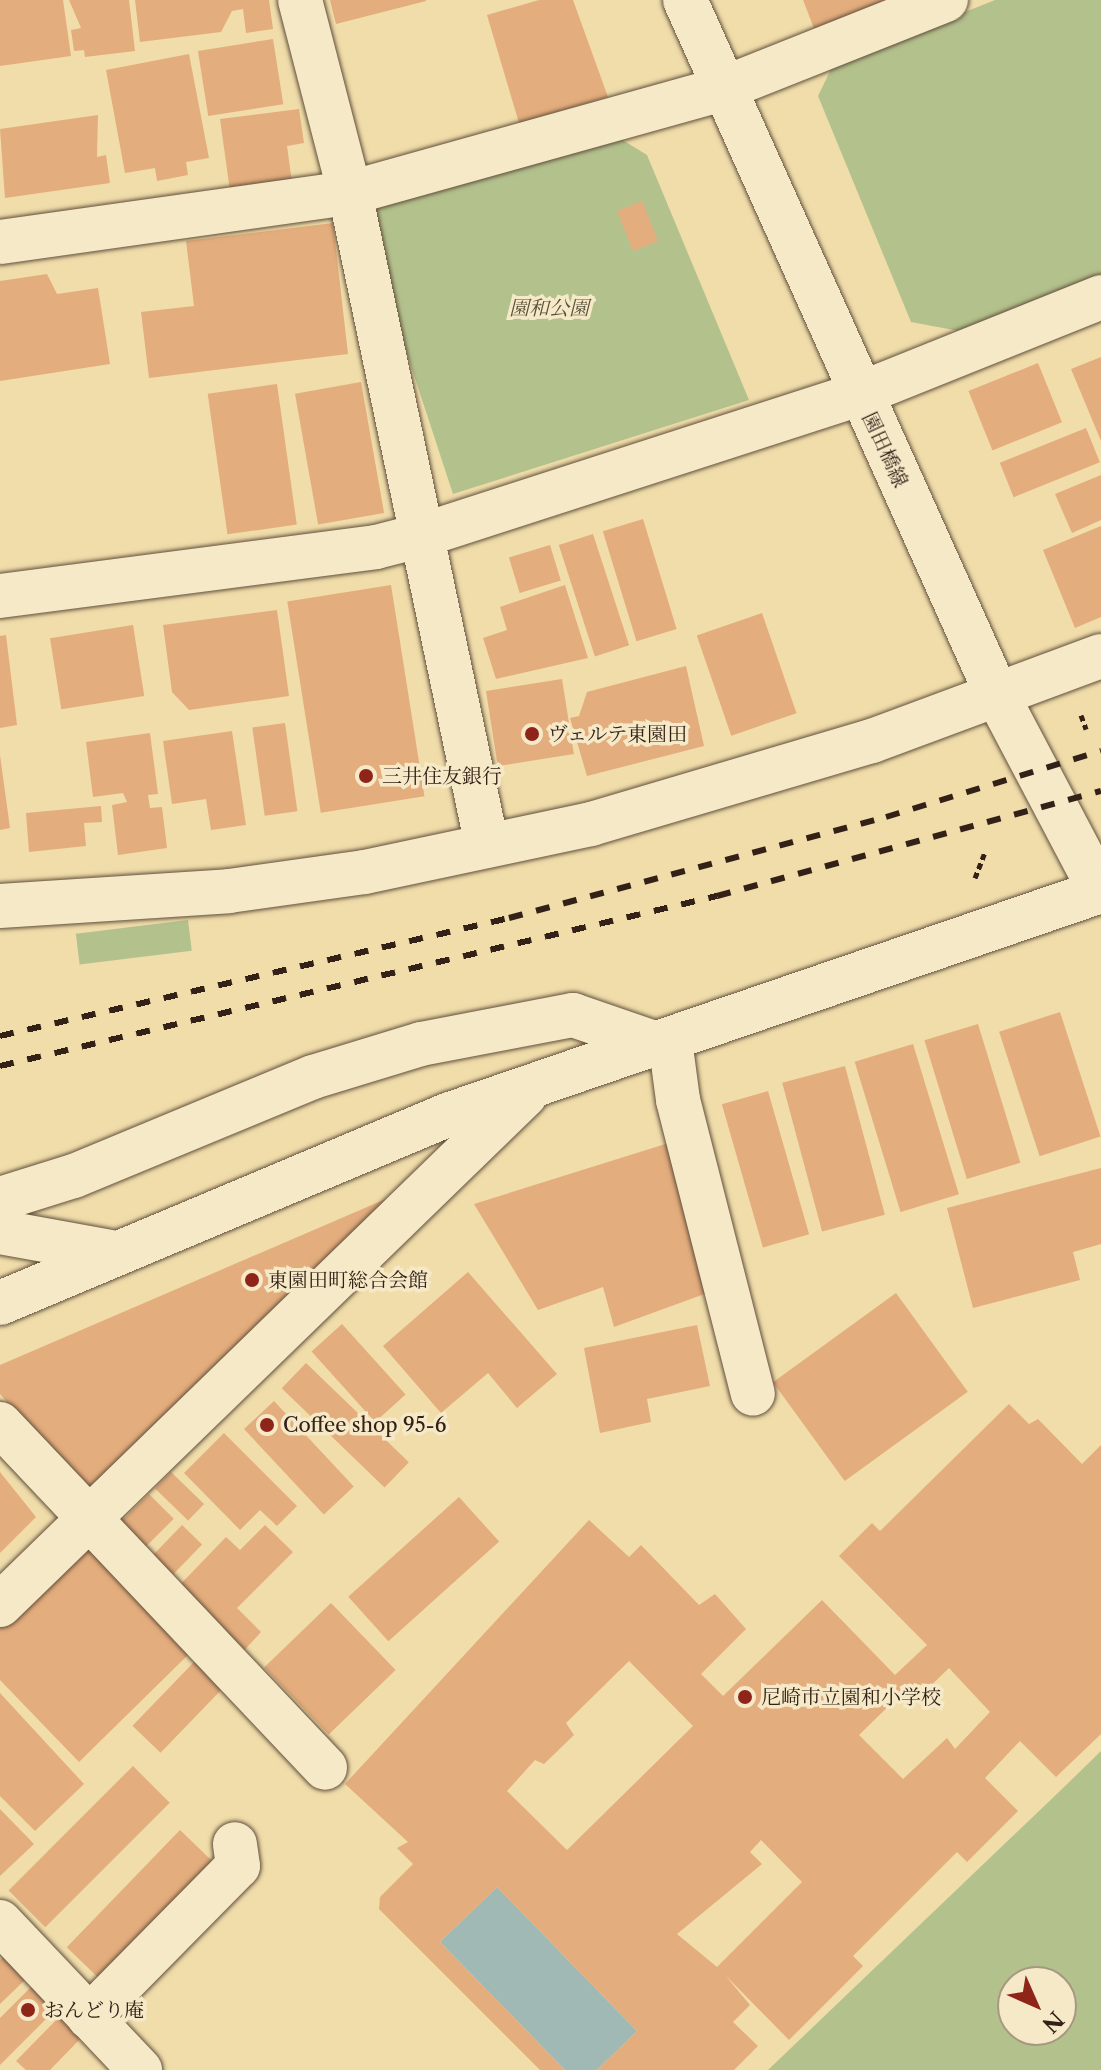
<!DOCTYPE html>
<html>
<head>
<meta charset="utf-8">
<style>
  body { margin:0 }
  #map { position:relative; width:1101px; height:2070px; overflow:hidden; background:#f0ddaa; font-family:"Libre Caslon Text","Noto Serif JP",serif }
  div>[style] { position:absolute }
  .green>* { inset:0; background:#b3c28d; transform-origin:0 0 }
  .water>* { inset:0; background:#a0b9b5 }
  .building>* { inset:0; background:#e4ad7d; transform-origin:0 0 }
  .path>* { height:5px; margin-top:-2.5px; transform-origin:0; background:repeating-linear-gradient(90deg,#332017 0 6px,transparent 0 10px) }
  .roads { filter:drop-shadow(0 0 2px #624f3c) drop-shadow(0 0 2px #624f3c) }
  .minor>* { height:44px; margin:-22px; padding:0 22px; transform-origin:22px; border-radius:22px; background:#f5e9c8 }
  .rail>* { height:6px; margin-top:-3px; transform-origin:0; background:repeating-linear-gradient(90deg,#332017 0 14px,transparent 0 28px) }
  .dots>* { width:22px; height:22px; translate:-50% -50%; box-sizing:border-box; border:4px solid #f5e9c8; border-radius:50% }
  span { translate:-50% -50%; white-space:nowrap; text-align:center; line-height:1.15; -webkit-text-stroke:7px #f5e9c8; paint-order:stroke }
  .park-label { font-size:20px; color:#59513a; font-style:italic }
  .street-label { font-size:20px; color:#332017 }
  .poi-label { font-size:20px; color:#332017 }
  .left { translate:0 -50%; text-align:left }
  .north { position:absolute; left:997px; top:1966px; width:80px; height:80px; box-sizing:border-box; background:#f5e9c8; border:2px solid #a79981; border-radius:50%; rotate:135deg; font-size:22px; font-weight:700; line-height:32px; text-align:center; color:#332017 }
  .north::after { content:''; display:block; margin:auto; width:28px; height:36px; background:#8f2418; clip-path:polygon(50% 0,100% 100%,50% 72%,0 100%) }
</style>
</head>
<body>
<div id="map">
  <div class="green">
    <i style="clip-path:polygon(995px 0,1101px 0,1101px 274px,959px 331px,911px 322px,818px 96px,833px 65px)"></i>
    <i style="clip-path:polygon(608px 131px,647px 155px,749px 400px,453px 494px,371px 244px,378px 208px)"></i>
    <i style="left:188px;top:920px;width:31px;height:113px;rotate:83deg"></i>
    <i style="clip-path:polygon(evenodd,1101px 1751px,1101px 2070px,768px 2070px,1062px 1789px,1101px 1751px,1013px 1982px,1061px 1982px,1061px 2030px,1013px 2030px,1013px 1982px)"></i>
  </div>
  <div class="water">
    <i style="clip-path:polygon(497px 1887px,637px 2031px,597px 2070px,565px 2070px,440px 1942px)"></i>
  </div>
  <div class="building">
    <i style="clip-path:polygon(0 0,63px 0,71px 56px,0 66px)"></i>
    <i style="clip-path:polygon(69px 0,129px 0,135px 51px,85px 57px,84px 50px,74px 51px,71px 30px,81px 28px)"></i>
    <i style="clip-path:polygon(135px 0,269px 0,273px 29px,246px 33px,243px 9px,232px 11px,221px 32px,140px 42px)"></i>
    <i style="clip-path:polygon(330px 0,426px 0,426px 1px,336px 24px)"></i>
    <i style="clip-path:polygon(539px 0,573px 0,608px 97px,519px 123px,487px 15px)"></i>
    <i style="clip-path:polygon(803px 0,892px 0,815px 31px)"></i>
    <i style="left:273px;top:39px;width:66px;height:76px;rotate:81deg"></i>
    <i style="clip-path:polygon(189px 54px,209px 158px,186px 162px,188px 175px,157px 181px,155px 168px,125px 173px,106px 70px)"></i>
    <i style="clip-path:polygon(299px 109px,304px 143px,287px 146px,292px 182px,230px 191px,220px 119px)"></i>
    <i style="clip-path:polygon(98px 115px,97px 157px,106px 155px,110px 183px,5px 198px,0 129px)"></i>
    <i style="left:642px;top:201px;width:43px;height:27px;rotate:68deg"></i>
    <i style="clip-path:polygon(333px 223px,348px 354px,149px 378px,141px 312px,194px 306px,186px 241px)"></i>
    <i style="clip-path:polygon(47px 274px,57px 294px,98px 288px,110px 364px,0 381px,0 281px)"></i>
    <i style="clip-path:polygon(1101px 357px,1101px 441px,1071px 369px)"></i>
    <i style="left:1038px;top:363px;width:64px;height:75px;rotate:68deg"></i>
    <i style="left:361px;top:382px;width:133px;height:67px;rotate:80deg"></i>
    <i style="left:277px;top:384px;width:142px;height:70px;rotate:82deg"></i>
    <i style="left:1086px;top:428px;width:37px;height:93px;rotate:68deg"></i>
    <i style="clip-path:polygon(1101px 475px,1101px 520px,1072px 533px,1055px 494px)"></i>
    <i style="left:643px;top:519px;width:115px;height:42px;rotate:73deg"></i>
    <i style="clip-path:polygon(1101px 526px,1101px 617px,1075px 628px,1043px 550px)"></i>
    <i style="left:593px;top:534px;width:117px;height:36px;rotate:72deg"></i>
    <i style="left:550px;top:545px;width:37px;height:43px;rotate:73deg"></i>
    <i style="left:391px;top:585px;width:214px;height:105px;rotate:81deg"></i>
    <i style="clip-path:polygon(565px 585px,588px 658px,496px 679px,483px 638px,507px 630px,500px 607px)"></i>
    <i style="clip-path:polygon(277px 610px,289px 696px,189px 710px,172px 692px,163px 625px)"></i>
    <i style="left:762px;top:613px;width:106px;height:69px;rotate:71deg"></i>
    <i style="left:133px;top:625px;width:72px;height:84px;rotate:81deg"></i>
    <i style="clip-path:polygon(6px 635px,17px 725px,0 728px,0 636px)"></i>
    <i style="clip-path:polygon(686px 666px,704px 746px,587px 776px,570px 718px,579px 716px,587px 692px)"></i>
    <i style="left:562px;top:679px;width:76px;height:77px;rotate:81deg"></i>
    <i style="left:285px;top:723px;width:89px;height:33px;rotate:82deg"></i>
    <i style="clip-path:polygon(232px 731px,246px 825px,211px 830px,206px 799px,172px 804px,163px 741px)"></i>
    <i style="clip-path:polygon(150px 733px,158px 794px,148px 795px,150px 808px,162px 807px,167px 848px,118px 855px,112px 805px,127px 802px,123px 793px,93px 797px,86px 742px)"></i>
    <i style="clip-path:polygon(0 755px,10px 828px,0 830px)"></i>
    <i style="clip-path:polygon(101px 806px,102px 822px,84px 823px,86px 846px,29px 852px,26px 813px)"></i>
    <i style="left:1060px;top:1012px;width:131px;height:64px;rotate:72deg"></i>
    <i style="left:978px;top:1024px;width:145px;height:56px;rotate:73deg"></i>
    <i style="left:913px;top:1044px;width:157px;height:61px;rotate:73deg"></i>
    <i style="left:845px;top:1066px;width:154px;height:65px;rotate:75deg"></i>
    <i style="left:768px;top:1091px;width:149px;height:48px;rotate:74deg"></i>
    <i style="clip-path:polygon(675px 1141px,710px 1292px,614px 1327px,603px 1287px,538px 1310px,474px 1204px)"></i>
    <i style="clip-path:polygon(1101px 1168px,1101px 1244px,1073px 1252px,1080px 1280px,973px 1308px,947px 1208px)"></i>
    <i style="clip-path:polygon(395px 1195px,86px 1491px,0 1394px,0 1365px)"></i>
    <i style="clip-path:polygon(468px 1272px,557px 1374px,517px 1408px,488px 1373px,441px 1413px,383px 1346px)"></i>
    <i style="left:896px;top:1293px;width:122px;height:152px;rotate:54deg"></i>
    <i style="left:342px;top:1324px;width:95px;height:41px;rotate:48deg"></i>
    <i style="clip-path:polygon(697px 1325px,710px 1386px,647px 1399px,651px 1422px,600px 1433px,584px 1348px)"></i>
    <i style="left:306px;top:1363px;width:143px;height:35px;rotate:44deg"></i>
    <i style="left:274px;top:1401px;width:117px;height:41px;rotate:47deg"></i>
    <i style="clip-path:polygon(evenodd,1009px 1404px,1029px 1424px,1038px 1419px,1082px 1464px,1101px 1445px,1101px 1734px,1056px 1777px,1020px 1741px,985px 1778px,1018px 1811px,967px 1862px,957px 1852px,853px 1956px,863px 1966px,789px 2040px,725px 1975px,750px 2005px,733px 2022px,758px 2046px,734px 2070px,597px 2070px,637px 2031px,497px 1887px,440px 1942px,565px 2070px,540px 2070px,379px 1909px,380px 1897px,413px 1864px,397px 1848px,408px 1842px,345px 1784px,589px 1520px,629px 1557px,641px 1545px,699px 1605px,715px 1594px,746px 1629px,701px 1674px,723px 1696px,822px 1600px,895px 1675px,927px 1645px,839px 1556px,872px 1523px,880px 1531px,1009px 1404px,629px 1661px,693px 1726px,567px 1850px,507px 1791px,535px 1760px,544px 1764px,574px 1735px,566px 1723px,629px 1661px,1009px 1404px,949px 1668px,990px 1712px,955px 1749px,947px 1738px,903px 1779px,859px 1735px,907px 1688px,918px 1698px,949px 1668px,1009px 1404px,761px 1840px,802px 1882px,717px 1967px,677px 1934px,762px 1864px,750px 1852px,761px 1840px)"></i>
    <i style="clip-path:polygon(224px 1433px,297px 1506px,277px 1526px,260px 1510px,240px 1530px,184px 1473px)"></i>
    <i style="clip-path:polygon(0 1472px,36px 1517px,0 1553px)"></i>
    <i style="left:171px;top:1472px;width:46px;height:23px;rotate:44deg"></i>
    <i style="left:149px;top:1494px;width:35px;height:44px;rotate:45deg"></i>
    <i style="left:459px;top:1497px;width:60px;height:149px;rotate:48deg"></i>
    <i style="left:182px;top:1525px;width:28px;height:44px;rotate:44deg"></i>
    <i style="clip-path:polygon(265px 1525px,293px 1552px,237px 1608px,261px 1632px,239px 1656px,174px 1591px,226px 1537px,240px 1550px)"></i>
    <i style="clip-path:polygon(87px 1544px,191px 1652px,79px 1762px,0 1680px,0 1628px)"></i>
    <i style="left:331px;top:1603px;width:93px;height:93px;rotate:46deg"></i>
    <i style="left:195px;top:1661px;width:39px;height:90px;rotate:44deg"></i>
    <i style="clip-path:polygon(0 1693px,84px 1784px,35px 1831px,0 1796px)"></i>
    <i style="left:133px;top:1766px;width:52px;height:176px;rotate:45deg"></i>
    <i style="clip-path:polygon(0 1809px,34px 1844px,0 1876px)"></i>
    <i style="left:180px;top:1830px;width:54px;height:163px;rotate:44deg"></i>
    <i style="clip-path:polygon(6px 1954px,29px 1976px,0 2004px,0 1960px)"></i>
    <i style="clip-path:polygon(33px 1985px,56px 2009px,0 2065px,0 2018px)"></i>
    <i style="clip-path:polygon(61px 2015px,83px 2036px,50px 2070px,26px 2070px,16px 2061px)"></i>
  </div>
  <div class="path">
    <i style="left:1081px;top:715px;width:15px;rotate:70deg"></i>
    <i style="left:975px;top:878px;width:28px;rotate:-69deg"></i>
  </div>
  <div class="roads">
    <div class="minor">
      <i style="left:300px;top:0;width:199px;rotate:75.5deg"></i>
      <i style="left:350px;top:193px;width:667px;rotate:78.15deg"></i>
      <i style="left:685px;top:0;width:764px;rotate:65.82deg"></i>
      <i style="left:998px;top:697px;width:221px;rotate:62.2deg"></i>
      <i style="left:0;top:242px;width:353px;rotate:-8deg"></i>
      <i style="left:350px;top:193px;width:386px;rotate:-15.6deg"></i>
      <i style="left:722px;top:89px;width:241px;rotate:-21.7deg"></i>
      <i style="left:0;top:596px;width:379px;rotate:-7.4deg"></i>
      <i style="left:376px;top:547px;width:49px;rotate:-14.3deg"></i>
      <i style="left:423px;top:535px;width:459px;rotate:-17.9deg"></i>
      <i style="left:860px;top:394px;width:260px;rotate:-21.9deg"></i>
      <i style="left:0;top:906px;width:229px;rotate:-3.7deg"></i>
      <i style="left:229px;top:891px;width:137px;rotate:-8deg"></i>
      <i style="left:365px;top:872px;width:231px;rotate:-12deg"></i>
      <i style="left:591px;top:824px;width:293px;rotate:-16.5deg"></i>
      <i style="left:872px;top:741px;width:244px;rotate:-20.4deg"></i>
      <i style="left:670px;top:1040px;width:61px;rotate:82.4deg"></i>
      <i style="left:678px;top:1100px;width:303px;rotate:75.7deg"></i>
      <i style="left:0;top:1199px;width:77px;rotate:-17.3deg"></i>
      <i style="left:74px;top:1176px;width:259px;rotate:-22.5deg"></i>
      <i style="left:313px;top:1077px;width:113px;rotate:-17deg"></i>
      <i style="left:421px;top:1044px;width:155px;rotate:-10.8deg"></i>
      <i style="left:573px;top:1015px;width:89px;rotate:19deg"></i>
      <i style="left:0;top:1232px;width:119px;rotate:10.2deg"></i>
      <i style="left:0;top:1303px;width:488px;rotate:-22.8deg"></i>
      <i style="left:450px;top:1114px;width:688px;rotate:-18.91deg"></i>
      <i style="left:0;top:1424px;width:473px;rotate:46.6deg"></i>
      <i style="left:0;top:1605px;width:732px;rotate:-44.17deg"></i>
      <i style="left:0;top:1922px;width:204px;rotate:46.6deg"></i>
      <i style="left:89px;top:2017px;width:212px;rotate:-45.4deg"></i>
      <i style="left:238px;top:1866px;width:22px;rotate:-98deg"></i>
    </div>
  </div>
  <div class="rail">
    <i style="left:0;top:1036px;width:522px;rotate:-13.05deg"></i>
    <i style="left:509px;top:918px;width:390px;rotate:-15deg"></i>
    <i style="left:886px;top:817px;width:225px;rotate:-17.1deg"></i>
    <i style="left:0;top:1066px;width:737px;rotate:-13.34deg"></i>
    <i style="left:717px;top:896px;width:398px;rotate:-15.3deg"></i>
  </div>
  <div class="dots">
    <i style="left:532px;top:734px;background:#8f2418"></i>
    <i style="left:366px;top:776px;background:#8f2418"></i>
    <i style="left:252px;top:1280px;background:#8f2418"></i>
    <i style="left:267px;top:1425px;background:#8f2418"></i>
    <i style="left:745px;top:1697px;background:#8f2418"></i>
    <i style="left:28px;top:2010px;background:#8f2418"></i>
  </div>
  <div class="park-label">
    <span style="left:549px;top:308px">園和公園</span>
  </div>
  <div class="street-label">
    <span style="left:885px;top:450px;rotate:65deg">園田橋線</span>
  </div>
  <div class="poi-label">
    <span class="left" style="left:548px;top:734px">ヴェルテ東園田</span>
    <span class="left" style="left:382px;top:776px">三井住友銀行</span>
    <span class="left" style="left:268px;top:1280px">東園田町総合会館</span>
    <span class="left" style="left:283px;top:1425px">Coffee shop 95-6</span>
    <span class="left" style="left:761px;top:1697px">尼崎市立園和小学校</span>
    <span class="left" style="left:44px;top:2010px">おんどり庵</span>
  </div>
  <div class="north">N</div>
</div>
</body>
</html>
